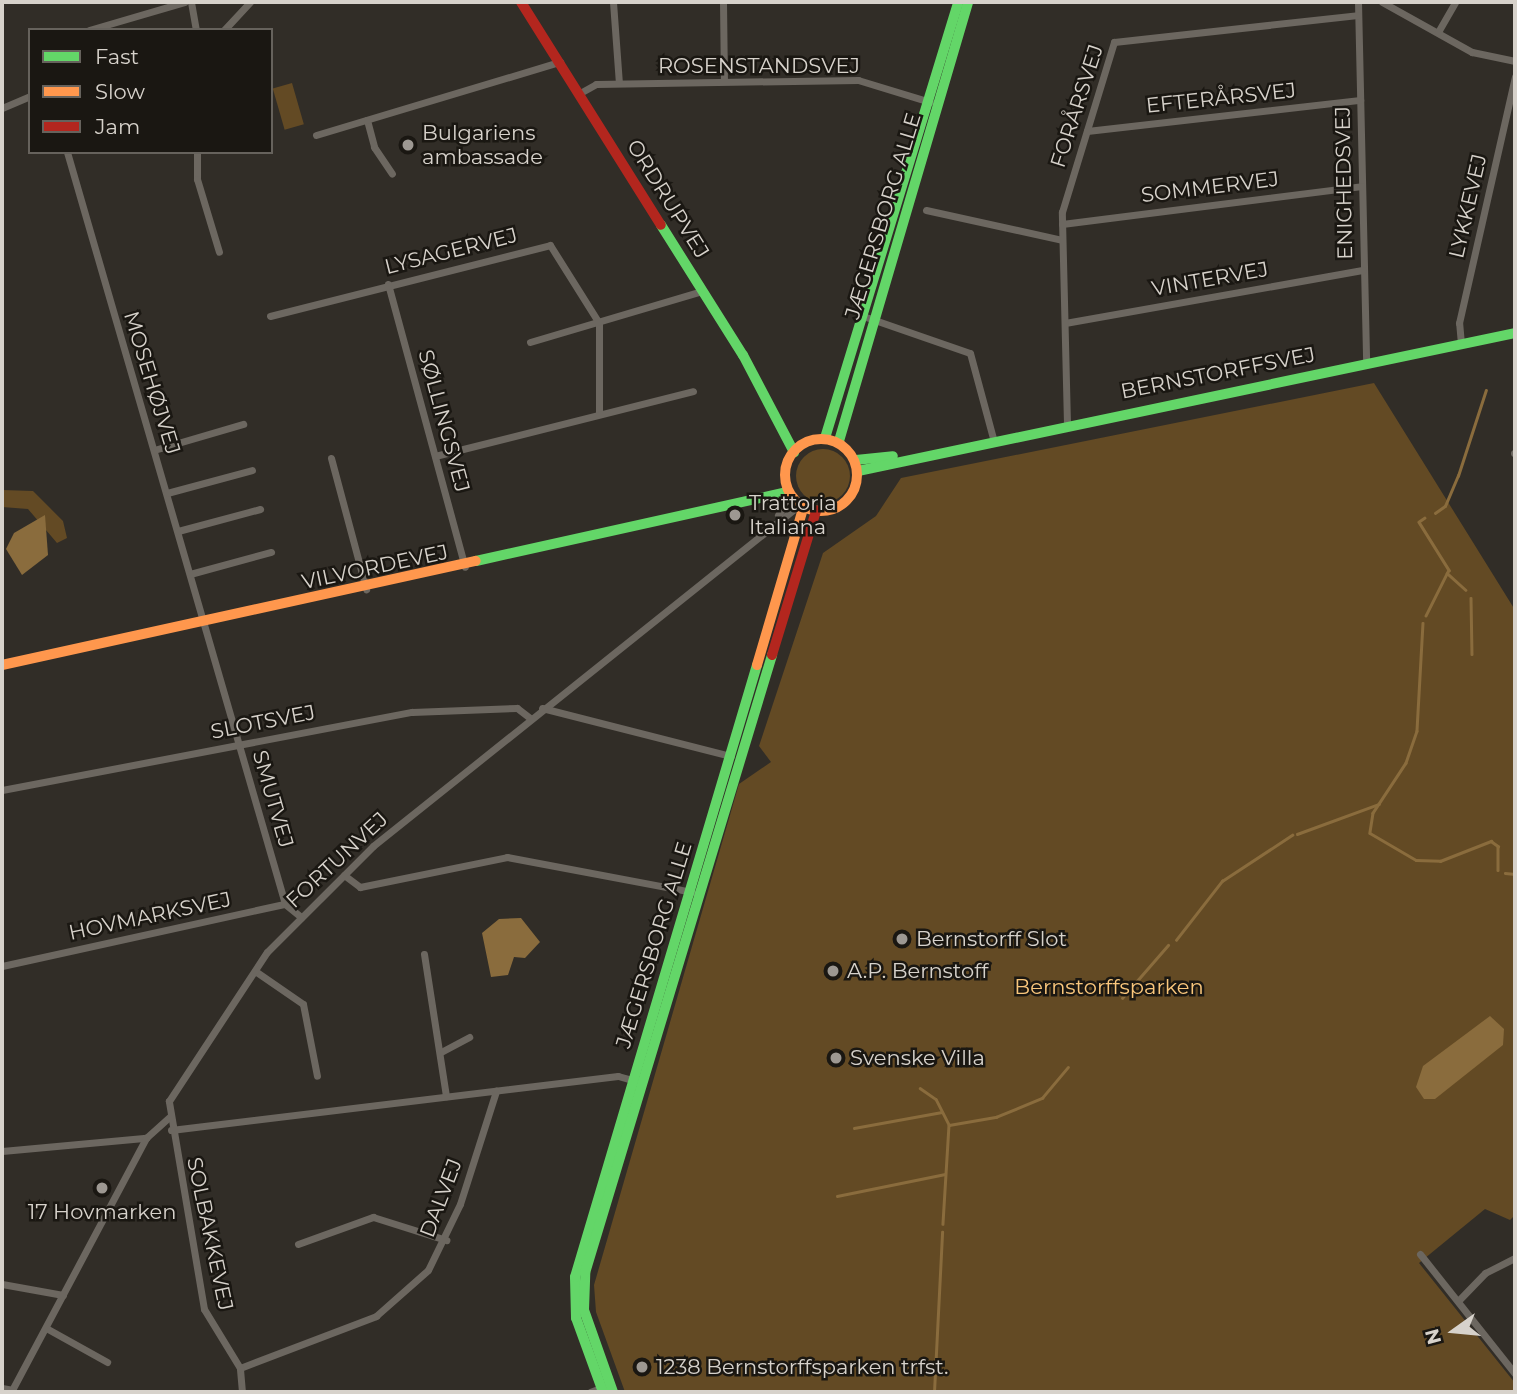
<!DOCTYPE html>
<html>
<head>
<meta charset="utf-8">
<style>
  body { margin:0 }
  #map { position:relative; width:1517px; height:1394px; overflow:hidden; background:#312d27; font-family:Montserrat,sans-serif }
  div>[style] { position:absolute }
  .green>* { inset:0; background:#634a24; transform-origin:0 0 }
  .round { border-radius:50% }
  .water>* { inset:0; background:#8a6c3d }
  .stream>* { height:2.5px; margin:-1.25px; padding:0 1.25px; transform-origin:1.25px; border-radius:1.25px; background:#8a6c3d }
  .street>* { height:7px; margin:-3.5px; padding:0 3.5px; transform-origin:3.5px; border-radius:3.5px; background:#6c6760 }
  .fast>* { height:10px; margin:-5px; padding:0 5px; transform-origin:5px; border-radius:5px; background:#63d668 }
  .slow>* { height:10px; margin:-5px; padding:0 5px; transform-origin:5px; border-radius:5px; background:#ff974d }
  .slow>.ring { margin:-5px; padding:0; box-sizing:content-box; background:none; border:10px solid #ff974d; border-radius:50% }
  .jam>* { height:10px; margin:-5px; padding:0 5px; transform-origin:5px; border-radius:5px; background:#b3261e }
  .dots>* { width:19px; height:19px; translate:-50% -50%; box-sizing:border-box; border:4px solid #1a1712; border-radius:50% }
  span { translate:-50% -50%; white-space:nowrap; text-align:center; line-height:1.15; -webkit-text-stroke:5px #1a1712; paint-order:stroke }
  .street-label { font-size:21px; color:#d7d2cb }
  .poi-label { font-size:21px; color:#d7d2cb }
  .left { translate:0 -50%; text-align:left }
  .park-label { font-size:21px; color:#fac77c }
  .frame { position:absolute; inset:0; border:4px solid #d7d2cb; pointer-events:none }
  .legend { position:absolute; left:28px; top:28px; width:245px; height:126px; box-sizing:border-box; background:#1a1712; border:2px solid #66625c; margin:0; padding:9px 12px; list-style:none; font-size:21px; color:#d7d2cb }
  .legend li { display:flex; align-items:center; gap:14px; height:35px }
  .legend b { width:35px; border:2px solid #66625c }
  .north { position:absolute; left:1419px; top:1296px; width:70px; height:70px; -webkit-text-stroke:5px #1a1712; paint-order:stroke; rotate:255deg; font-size:19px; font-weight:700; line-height:28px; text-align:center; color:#d7d2cb }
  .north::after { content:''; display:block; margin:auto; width:24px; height:32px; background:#d7d2cb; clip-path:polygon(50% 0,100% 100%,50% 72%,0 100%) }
</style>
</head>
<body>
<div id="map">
  <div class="green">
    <i style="left:292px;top:83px;width:43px;height:20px;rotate:74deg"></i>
    <i style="clip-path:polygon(1374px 383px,1515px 610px,1515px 1215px,1510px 1220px,1485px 1209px,1419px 1263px,1515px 1383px,1515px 1392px,625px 1392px,596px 1312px,594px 1285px,739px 784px,771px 762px,759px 746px,823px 553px,876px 516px,901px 478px)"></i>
    <i class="round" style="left:796px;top:449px;width:54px;height:54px"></i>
    <i style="clip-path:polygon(2px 490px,33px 491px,63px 521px,67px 538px,57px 543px,28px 509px,2px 507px)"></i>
  </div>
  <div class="water">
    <i style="clip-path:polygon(45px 515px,48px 555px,22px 575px,6px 549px,14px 533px)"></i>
    <i style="clip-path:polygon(521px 918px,540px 942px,525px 958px,514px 957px,508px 975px,491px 977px,482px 933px,499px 919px)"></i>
    <i style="clip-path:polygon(1490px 1016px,1504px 1029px,1503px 1045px,1435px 1099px,1424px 1099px,1416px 1087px,1423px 1066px)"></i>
  </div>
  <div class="stream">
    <i style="left:1435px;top:513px;width:12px;rotate:-35deg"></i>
    <i style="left:1445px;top:506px;width:33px;rotate:-67deg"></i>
    <i style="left:1458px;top:476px;width:90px;rotate:-72deg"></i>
    <i style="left:1425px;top:518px;width:7px;rotate:146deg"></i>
    <i style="left:1419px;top:522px;width:57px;rotate:58deg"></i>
    <i style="left:1449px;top:570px;width:51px;rotate:116.6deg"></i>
    <i style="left:1447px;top:573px;width:25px;rotate:42deg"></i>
    <i style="left:1471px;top:598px;width:56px;rotate:89deg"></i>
    <i style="left:1423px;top:623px;width:108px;rotate:93.2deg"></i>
    <i style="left:1417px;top:731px;width:34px;rotate:109deg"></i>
    <i style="left:1406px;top:763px;width:60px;rotate:123.4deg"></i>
    <i style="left:1373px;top:813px;width:20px;rotate:99deg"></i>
    <i style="left:1370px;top:833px;width:53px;rotate:30.4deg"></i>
    <i style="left:1416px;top:860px;width:24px;rotate:2deg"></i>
    <i style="left:1440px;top:861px;width:55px;rotate:-21.4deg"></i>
    <i style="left:1491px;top:841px;width:9px;rotate:36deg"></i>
    <i style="left:1498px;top:846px;width:24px;rotate:90deg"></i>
    <i style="left:1297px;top:834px;width:87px;rotate:-20.1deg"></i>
    <i style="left:1505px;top:873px;width:10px;rotate:6deg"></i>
    <i style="left:1176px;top:940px;width:75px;rotate:-52.1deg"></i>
    <i style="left:1222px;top:881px;width:84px;rotate:-33.3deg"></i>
    <i style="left:1515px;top:994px;width:1px;rotate:-90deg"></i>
    <i style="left:1122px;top:998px;width:70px;rotate:-49deg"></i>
    <i style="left:920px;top:1088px;width:19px;rotate:35deg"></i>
    <i style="left:936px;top:1099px;width:29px;rotate:63deg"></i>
    <i style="left:949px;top:1125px;width:99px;rotate:93.5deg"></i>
    <i style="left:949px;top:1125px;width:48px;rotate:-9.7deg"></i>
    <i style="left:996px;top:1117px;width:50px;rotate:-22.4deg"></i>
    <i style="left:1042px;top:1098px;width:40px;rotate:-50deg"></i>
    <i style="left:854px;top:1128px;width:89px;rotate:-10.3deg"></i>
    <i style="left:837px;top:1196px;width:110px;rotate:-11.5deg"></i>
    <i style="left:934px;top:1392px;width:160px;rotate:-87.1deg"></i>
  </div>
  <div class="street">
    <i style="left:191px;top:2px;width:28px;rotate:80deg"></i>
    <i style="left:613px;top:2px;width:81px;rotate:85.8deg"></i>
    <i style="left:723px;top:2px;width:79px;rotate:89.3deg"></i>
    <i style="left:1358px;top:2px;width:361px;rotate:88.7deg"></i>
    <i style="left:1382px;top:2px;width:103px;rotate:29.1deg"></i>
    <i style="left:1472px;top:52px;width:44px;rotate:11.8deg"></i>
    <i style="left:89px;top:30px;width:100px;rotate:-16.3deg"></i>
    <i style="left:224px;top:30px;width:38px;rotate:-47deg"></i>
    <i style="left:1438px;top:32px;width:34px;rotate:-60deg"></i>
    <i style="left:580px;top:93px;width:18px;rotate:-29deg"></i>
    <i style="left:596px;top:84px;width:262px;rotate:-0.9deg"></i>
    <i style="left:858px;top:80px;width:75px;rotate:17deg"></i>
    <i style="left:2px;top:108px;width:30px;rotate:-23deg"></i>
    <i style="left:367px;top:120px;width:28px;rotate:75deg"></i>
    <i style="left:374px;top:147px;width:32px;rotate:56deg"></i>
    <i style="left:1087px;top:131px;width:275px;rotate:-6.5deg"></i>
    <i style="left:316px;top:135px;width:255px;rotate:-16.7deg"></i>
    <i style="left:67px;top:152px;width:783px;rotate:73.83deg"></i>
    <i style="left:197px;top:152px;width:27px;rotate:90deg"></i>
    <i style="left:197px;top:179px;width:76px;rotate:73.2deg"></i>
    <i style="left:926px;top:210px;width:139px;rotate:12.4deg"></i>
    <i style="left:1062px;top:224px;width:302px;rotate:-7.2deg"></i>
    <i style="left:388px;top:284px;width:293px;rotate:74.8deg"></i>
    <i style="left:270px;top:316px;width:289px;rotate:-14.2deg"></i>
    <i style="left:550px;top:245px;width:92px;rotate:57.9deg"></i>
    <i style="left:599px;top:323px;width:91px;rotate:90deg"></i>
    <i style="left:863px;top:316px;width:113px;rotate:19.1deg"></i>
    <i style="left:970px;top:353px;width:88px;rotate:74.9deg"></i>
    <i style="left:1065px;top:323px;width:302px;rotate:-10.1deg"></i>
    <i style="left:530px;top:342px;width:179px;rotate:-16.5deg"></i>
    <i style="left:1461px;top:344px;width:21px;rotate:-95deg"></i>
    <i style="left:1459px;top:323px;width:253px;rotate:-77.2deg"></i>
    <i style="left:1067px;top:424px;width:212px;rotate:-91.4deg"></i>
    <i style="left:1062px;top:212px;width:178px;rotate:-73deg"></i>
    <i style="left:1114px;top:42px;width:245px;rotate:-6.3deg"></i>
    <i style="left:154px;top:450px;width:93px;rotate:-16.3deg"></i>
    <i style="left:1514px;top:453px;width:1px"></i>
    <i style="left:435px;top:456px;width:266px;rotate:-14.1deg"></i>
    <i style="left:331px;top:458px;width:136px;rotate:75deg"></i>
    <i style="left:167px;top:493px;width:88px;rotate:-15.1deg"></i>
    <i style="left:778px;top:515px;width:23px;rotate:-56deg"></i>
    <i style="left:178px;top:531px;width:85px;rotate:-15deg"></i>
    <i style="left:190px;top:574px;width:84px;rotate:-15.2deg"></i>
    <i style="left:542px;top:708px;width:195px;rotate:14.3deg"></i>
    <i style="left:2px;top:790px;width:417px;rotate:-10.8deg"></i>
    <i style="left:412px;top:712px;width:105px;rotate:-2.2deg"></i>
    <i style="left:517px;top:708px;width:16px;rotate:38deg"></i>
    <i style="left:344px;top:875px;width:20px;rotate:37deg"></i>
    <i style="left:360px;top:887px;width:150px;rotate:-11.5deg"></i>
    <i style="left:507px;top:857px;width:188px;rotate:10.7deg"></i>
    <i style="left:424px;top:954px;width:144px;rotate:81.2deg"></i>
    <i style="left:2px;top:966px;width:290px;rotate:-12.4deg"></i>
    <i style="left:285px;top:904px;width:21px;rotate:39deg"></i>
    <i style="left:255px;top:971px;width:58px;rotate:34.5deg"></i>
    <i style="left:303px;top:1004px;width:73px;rotate:79deg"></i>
    <i style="left:441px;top:1052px;width:32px;rotate:-28deg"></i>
    <i style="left:171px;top:1130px;width:450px;rotate:-6.9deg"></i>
    <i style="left:618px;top:1076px;width:18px;rotate:16deg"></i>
    <i style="left:2px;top:1151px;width:145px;rotate:-5.2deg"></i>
    <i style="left:298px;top:1244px;width:80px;rotate:-19.8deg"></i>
    <i style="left:373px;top:1217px;width:77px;rotate:17.5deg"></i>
    <i style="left:1420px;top:1254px;width:153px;rotate:51.6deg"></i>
    <i style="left:2px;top:1284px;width:62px;rotate:10.2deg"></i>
    <i style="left:1458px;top:1301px;width:39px;rotate:-46deg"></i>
    <i style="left:1485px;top:1273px;width:34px;rotate:-27deg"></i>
    <i style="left:46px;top:1328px;width:70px;rotate:29.1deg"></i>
    <i style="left:240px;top:1368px;width:146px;rotate:-20.9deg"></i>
    <i style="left:376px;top:1316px;width:69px;rotate:-41.5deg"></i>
    <i style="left:428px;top:1270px;width:73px;rotate:-64.1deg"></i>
    <i style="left:460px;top:1204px;width:119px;rotate:-72.3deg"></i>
    <i style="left:2px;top:1388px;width:11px;rotate:10deg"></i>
    <i style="left:11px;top:1392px;width:288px;rotate:-62deg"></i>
    <i style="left:146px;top:1138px;width:31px;rotate:-42deg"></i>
    <i style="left:242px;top:1392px;width:24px;rotate:-95deg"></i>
    <i style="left:240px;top:1368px;width:69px;rotate:-121.4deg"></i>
    <i style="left:204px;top:1309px;width:211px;rotate:-99.6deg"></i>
    <i style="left:169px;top:1101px;width:178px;rotate:-56.7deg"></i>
    <i style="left:267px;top:952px;width:150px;rotate:-45deg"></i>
    <i style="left:373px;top:846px;width:544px;rotate:-38.66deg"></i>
    <i style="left:590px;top:1392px;width:14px;rotate:-21deg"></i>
  </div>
  <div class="fast">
    <i style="left:661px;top:225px;width:154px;rotate:57.8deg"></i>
    <i style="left:743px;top:355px;width:110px;rotate:62.3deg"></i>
    <i style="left:825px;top:438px;width:456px;rotate:-73deg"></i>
    <i style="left:839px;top:441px;width:458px;rotate:-73.6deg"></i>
    <i style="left:856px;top:460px;width:37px;rotate:-6deg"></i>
    <i style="left:858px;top:471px;width:671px;rotate:-11.86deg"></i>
    <i style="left:476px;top:561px;width:320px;rotate:-12.5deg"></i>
    <i style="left:603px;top:1392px;width:79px;rotate:-110deg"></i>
    <i style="left:576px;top:1318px;width:41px;rotate:-91.4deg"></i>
    <i style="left:575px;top:1277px;width:638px;rotate:-73.44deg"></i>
    <i style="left:613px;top:1392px;width:87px;rotate:-109.5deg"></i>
    <i style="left:584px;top:1310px;width:37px;rotate:-88deg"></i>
    <i style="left:585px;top:1273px;width:646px;rotate:-73.16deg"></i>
  </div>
  <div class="slow">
    <i class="ring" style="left:785px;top:439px;width:62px;height:62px"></i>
    <i style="left:2px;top:665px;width:485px;rotate:-12.4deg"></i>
    <i style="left:757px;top:665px;width:163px;rotate:-73.6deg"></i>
  </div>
  <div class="jam">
    <i style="left:521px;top:2px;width:263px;rotate:57.9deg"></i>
    <i style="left:772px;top:655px;width:151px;rotate:-73deg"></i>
  </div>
  <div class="dots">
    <i style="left:408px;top:145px;background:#9d9892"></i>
    <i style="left:735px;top:515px;background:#9d9892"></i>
    <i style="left:902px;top:939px;background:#9d9892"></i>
    <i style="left:833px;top:971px;background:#9d9892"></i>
    <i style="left:836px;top:1058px;background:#9d9892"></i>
    <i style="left:102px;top:1188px;background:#9d9892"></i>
    <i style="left:642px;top:1367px;background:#9d9892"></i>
  </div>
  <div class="street-label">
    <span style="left:759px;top:66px">ROSENSTANDSVEJ</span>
    <span style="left:1221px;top:98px;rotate:-6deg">EFTERÅRSVEJ</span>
    <span style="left:1077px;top:106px;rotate:-72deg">FORÅRSVEJ</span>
    <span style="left:1344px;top:183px;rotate:-91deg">ENIGHEDSVEJ</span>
    <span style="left:1210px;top:187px;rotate:-7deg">SOMMERVEJ</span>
    <span style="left:668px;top:199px;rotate:58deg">ORDRUPVEJ</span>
    <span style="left:1468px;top:206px;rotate:-77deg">LYKKEVEJ</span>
    <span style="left:883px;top:216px;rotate:-73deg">JÆGERSBORG ALLE</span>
    <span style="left:451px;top:251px;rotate:-14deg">LYSAGERVEJ</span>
    <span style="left:1210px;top:279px;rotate:-10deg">VINTERVEJ</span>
    <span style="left:1218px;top:373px;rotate:-11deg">BERNSTORFFSVEJ</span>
    <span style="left:152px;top:383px;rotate:73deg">MOSEHØJVEJ</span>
    <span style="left:444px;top:421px;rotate:75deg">SØLLINGSVEJ</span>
    <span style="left:375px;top:567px;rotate:-12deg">VILVORDEVEJ</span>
    <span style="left:263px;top:722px;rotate:-11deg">SLOTSVEJ</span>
    <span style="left:273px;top:799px;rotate:74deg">SMUTVEJ</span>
    <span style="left:337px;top:860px;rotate:-43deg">FORTUNVEJ</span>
    <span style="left:150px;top:916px;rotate:-12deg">HOVMARKSVEJ</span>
    <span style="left:654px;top:945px;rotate:-73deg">JÆGERSBORG ALLE</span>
    <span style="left:441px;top:1198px;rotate:-69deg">DALVEJ</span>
    <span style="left:210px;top:1234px;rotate:78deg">SOLBAKKEVEJ</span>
  </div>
  <div class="poi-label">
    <span class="left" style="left:422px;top:145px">Bulgariens<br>ambassade</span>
    <span class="left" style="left:749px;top:515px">Trattoria<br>Italiana</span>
    <span class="left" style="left:916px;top:939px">Bernstorff Slot</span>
    <span class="left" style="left:847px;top:971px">A.P. Bernstoff</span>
    <span class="left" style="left:850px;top:1058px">Svenske Villa</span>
    <span style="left:102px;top:1212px">17 Hovmarken</span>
    <span class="left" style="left:656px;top:1367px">1238 Bernstorffsparken trfst.</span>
  </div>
  <div class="park-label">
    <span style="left:1109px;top:987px">Bernstorffsparken</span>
  </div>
  <div class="frame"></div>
  <ul class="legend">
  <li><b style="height:9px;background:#63d668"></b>Fast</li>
  <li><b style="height:9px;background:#ff974d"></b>Slow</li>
  <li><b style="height:9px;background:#b3261e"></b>Jam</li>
  </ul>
  <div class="north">N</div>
</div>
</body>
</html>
